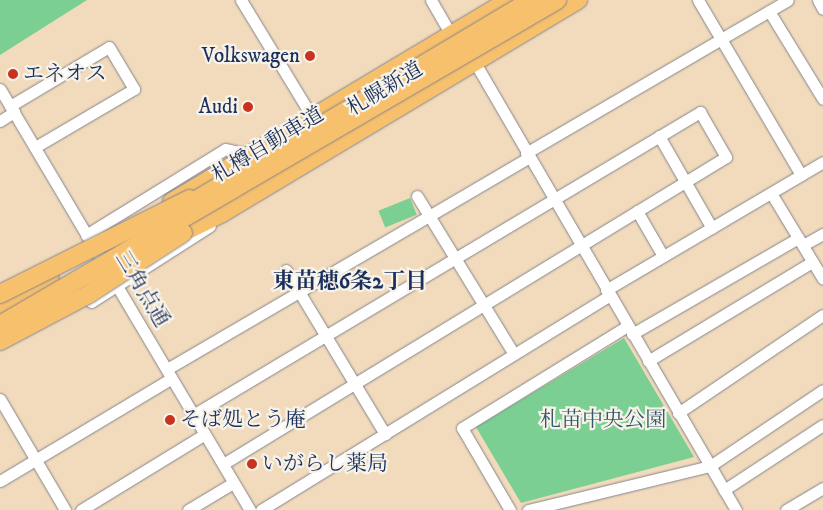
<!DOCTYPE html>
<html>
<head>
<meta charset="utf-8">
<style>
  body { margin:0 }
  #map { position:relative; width:823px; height:510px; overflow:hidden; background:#f2dbbc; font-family:"IM FELL DW Pica","Noto Serif JP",serif }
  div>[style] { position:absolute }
  .green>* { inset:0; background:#7ccf92; transform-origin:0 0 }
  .roads { filter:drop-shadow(0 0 1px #86858d) drop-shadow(0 0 1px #86858d) }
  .minor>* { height:11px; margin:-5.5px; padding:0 5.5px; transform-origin:5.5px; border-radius:5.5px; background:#fff }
  .highway>* { height:18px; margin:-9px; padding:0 9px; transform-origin:9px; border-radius:9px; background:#f7c06c }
  .bridges { filter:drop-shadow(0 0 1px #86858d) drop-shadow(0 0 1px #86858d) }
  .highway-bridge>* { height:18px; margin:-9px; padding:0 9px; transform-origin:9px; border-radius:9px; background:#f7c06c }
  .dots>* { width:14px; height:14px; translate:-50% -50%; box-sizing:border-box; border:2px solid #f7f3e8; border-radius:50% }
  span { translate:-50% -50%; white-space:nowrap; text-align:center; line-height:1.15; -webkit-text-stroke:4.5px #f7f3e8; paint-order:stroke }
  .poi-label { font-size:21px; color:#1b2f5e }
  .right { translate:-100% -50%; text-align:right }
  .left { translate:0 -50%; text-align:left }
  .street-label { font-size:21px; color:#1b2f5e }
  .park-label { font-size:21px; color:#33576b }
  .neighbourhood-label { font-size:22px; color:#1b2f5e; font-weight:700 }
</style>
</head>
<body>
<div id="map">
  <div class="green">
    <i style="clip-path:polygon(0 0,87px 0,0 55px)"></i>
    <i style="left:410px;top:198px;width:18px;height:34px;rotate:68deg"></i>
    <i style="clip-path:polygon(624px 338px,694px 457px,521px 503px,476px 427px)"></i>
  </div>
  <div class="roads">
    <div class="minor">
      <i style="left:241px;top:0;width:137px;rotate:58.7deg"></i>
      <i style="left:431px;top:0;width:38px;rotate:60deg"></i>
      <i style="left:698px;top:0;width:203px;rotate:59.5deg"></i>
      <i style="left:818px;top:0;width:10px;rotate:61deg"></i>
      <i style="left:769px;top:11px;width:103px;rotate:58.5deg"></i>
      <i style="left:474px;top:61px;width:520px;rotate:59.74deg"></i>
      <i style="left:0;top:89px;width:490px;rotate:59.3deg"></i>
      <i style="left:10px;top:106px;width:115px;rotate:-30.8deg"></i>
      <i style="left:109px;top:47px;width:49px;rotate:59.2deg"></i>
      <i style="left:134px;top:89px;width:115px;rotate:149.6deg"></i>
      <i style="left:0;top:121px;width:17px;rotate:-33deg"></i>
      <i style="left:659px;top:136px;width:106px;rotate:60.1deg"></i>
      <i style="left:526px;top:153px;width:303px;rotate:-30.3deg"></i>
      <i style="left:771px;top:193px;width:100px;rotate:58.8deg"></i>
      <i style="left:417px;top:196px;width:185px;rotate:58.5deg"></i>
      <i style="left:637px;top:211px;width:52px;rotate:60deg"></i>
      <i style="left:86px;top:235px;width:163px;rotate:-31.7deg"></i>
      <i style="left:225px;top:149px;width:24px;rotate:12deg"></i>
      <i style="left:803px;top:245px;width:23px;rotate:-29deg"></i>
      <i style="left:286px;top:270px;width:192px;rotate:58.9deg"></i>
      <i style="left:606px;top:290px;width:252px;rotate:-30.5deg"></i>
      <i style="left:91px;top:302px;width:141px;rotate:-32.6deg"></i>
      <i style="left:632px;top:334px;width:192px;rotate:-30deg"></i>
      <i style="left:648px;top:361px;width:192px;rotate:-31.1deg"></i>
      <i style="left:167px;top:369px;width:418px;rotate:-30.3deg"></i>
      <i style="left:0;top:399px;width:129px;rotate:59.6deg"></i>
      <i style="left:678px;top:413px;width:175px;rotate:-34.1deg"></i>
      <i style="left:193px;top:415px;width:591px;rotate:-30.86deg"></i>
      <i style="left:700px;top:112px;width:52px;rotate:60deg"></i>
      <i style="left:726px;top:157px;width:589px;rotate:148.6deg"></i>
      <i style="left:0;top:481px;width:200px;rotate:-30.9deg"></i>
      <i style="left:724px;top:490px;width:118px;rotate:-33.3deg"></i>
      <i style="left:81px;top:510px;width:145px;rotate:-31.5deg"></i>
      <i style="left:188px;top:510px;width:52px;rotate:-31deg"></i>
      <i style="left:261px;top:510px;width:409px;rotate:-31.6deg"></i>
      <i style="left:510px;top:510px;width:95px;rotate:-120.3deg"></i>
      <i style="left:462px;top:428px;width:194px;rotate:-31.7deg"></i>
      <i style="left:528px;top:510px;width:187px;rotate:-13.6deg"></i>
      <i style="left:710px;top:466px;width:136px;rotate:-33.9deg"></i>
      <i style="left:786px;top:510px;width:43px;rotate:-30.7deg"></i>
    </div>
    <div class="highway">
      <i style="left:172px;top:202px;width:393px;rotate:-30.9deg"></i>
      <i style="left:169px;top:239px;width:59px;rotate:-26.1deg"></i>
      <i style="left:222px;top:213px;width:415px;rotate:-30.9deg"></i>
      <i style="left:0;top:306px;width:57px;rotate:-29.2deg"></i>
    </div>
  </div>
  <div class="bridges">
    <div class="highway-bridge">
      <i style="left:181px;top:209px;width:408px;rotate:-30.8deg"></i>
      <i style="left:0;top:294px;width:212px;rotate:-26.6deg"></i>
      <i style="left:0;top:325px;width:645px;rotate:-30.26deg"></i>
      <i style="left:0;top:341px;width:101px;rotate:-27.8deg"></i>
      <i style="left:89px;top:294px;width:112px;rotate:-33deg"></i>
    </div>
  </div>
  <div class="dots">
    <i style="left:310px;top:56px;background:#c8321e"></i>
    <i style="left:13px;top:74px;background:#c8321e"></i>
    <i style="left:248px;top:107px;background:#c8321e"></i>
    <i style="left:170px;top:420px;background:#c8321e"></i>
    <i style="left:252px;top:464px;background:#c8321e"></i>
  </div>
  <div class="poi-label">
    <span class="right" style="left:300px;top:56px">Volkswagen</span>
    <span class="left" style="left:23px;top:74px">エネオス</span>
    <span class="right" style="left:238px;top:107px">Audi</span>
    <span class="left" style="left:180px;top:420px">そば処とう庵</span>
    <span class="left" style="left:262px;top:464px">いがらし薬局</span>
  </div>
  <div class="street-label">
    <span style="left:385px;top:89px;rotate:-31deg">札幌新道</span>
    <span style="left:268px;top:145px;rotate:-31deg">札樽自動車道</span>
    <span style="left:142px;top:289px;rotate:59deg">三角点通</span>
  </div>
  <div class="park-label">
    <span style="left:603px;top:420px">札苗中央公園</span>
  </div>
  <div class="neighbourhood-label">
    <span style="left:350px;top:282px">東苗穂6条2丁目</span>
  </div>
</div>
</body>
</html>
